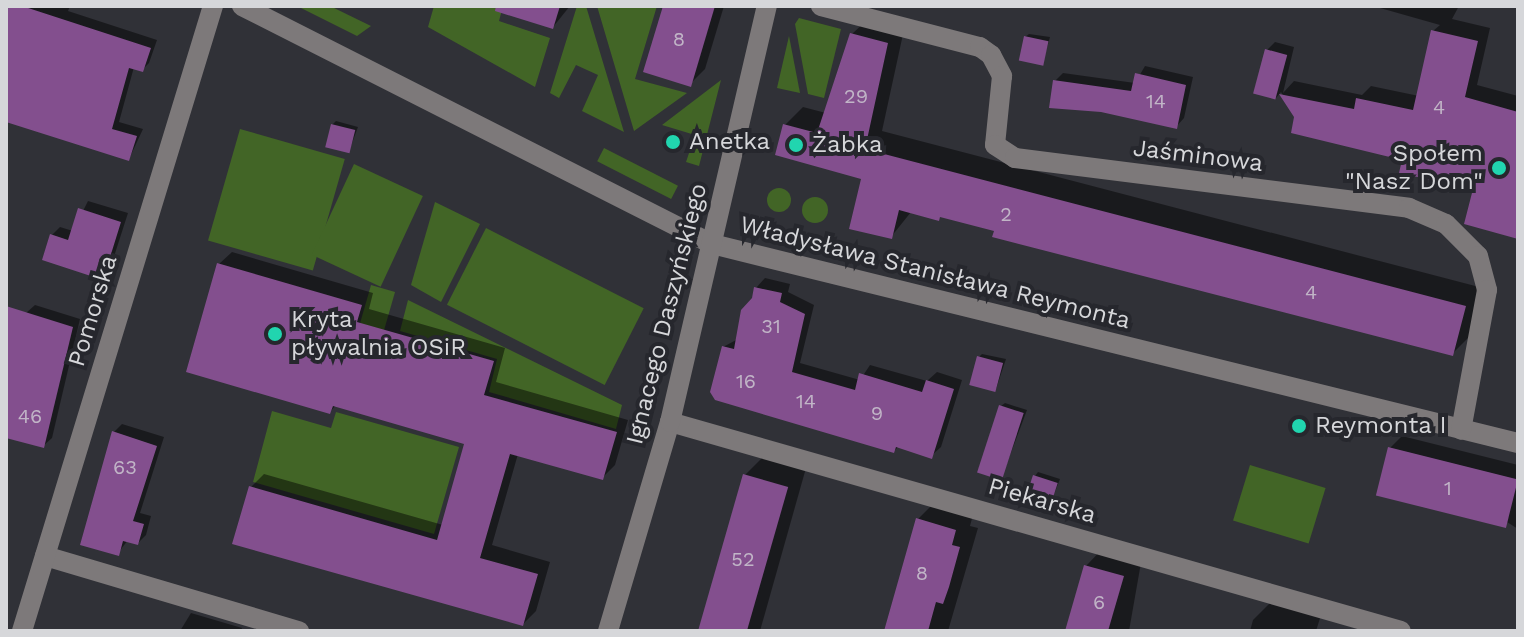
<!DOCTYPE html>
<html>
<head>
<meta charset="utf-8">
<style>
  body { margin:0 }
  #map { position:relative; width:1524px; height:637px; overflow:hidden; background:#303137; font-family:"Work Sans",sans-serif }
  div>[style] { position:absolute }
  .green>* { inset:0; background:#426526; transform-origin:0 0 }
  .round { border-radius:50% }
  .shadow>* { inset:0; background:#0007 }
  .building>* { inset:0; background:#834f8e; transform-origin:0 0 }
  .minor>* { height:20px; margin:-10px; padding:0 10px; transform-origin:10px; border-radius:10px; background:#7d797a }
  .dots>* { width:22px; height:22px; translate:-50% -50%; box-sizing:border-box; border:4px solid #26272d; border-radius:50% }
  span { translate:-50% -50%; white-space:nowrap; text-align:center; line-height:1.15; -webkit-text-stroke:8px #26272d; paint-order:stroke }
  .number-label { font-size:20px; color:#c1b5c7 }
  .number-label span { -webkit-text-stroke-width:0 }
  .poi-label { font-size:24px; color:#d6d7da }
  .left { translate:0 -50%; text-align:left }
  .right { translate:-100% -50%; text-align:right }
  .street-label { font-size:24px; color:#d6d7da }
  .frame { position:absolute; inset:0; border:8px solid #d6d7da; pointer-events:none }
</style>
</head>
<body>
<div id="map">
  <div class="green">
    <i style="clip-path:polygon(297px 6px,330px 6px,371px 26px,357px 36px)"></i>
    <i style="clip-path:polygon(434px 6px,503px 6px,499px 21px,550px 38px,535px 87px,428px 27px)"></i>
    <i style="clip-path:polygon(577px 6px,586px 6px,624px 132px,582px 111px,598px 75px,576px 65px,559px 98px,550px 93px)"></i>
    <i style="clip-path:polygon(597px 6px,657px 6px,635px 79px,687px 93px,634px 131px)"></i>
    <i style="clip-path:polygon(799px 18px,841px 29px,824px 98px,808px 94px,795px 24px)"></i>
    <i style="clip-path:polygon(789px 36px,800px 93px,777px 88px)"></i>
    <i style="clip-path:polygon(721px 80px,699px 166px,686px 162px,695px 135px,662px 125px)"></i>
    <i style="left:240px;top:129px;width:109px;height:116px;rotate:16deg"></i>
    <i style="left:604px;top:148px;width:83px;height:15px;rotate:27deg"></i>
    <i style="left:354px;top:164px;width:76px;height:100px;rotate:25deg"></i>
    <i class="round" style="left:767px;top:188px;width:24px;height:24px"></i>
    <i class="round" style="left:802px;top:197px;width:26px;height:26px"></i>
    <i style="clip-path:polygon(435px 202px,480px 224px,441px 302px,411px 285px)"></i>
    <i style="left:486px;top:228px;width:177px;height:86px;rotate:27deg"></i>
    <i style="left:371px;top:285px;width:25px;height:78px;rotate:16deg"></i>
    <i style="clip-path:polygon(408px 300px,622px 405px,616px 429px,489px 392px,497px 359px,400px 331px)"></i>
    <i style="clip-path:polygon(272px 411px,331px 428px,336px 412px,459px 447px,434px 534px,253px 482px)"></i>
    <i style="left:1250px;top:465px;width:79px;height:58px;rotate:17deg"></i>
  </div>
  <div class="shadow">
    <i style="clip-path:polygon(6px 6px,70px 6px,68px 11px,157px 40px,149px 63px,142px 70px,134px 67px,119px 122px,143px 129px,129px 159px,6px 120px)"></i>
    <i style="clip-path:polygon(514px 6px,570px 6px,553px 27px)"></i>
    <i style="clip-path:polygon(665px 6px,724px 6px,705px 69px,690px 84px)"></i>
    <i style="clip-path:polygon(1373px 6px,1459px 6px,1452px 19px,1490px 28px,1477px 85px,1518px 96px,1518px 237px,1476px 188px,1296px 116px,1281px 92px,1276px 98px,1267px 50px,1275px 42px,1294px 47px,1283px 93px,1294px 81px,1362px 95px,1371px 86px,1419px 96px,1433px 31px,1440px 25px)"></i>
    <i style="clip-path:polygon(870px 17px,905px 25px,882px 131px,1483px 288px,1470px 336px,1452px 354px,942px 215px,938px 219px,911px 212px,891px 237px,864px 177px,785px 125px,803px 107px,826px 113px,852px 34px)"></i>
    <i style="clip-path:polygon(1029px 34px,1050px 37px,1043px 62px,1025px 37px)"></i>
    <i style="clip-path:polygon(1145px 66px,1193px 77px,1184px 118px,1176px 127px,1101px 110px,1055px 81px,1063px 73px,1135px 83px)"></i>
    <i style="clip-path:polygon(336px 121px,358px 127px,349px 151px,332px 125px)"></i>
    <i style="clip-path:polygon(88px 201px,128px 213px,110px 269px,102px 277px,52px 235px,60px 227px,73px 231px)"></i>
    <i style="clip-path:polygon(232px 252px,373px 293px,369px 309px,505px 348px,496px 382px,628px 420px,615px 465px,602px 478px,518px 454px,492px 545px,550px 562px,536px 611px,523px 624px,251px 487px,264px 474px,443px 525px,467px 442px,336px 405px,330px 412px,219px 264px)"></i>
    <i style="clip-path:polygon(765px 278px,790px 284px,788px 292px,814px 305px,800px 363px,860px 380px,870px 365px,927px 381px,937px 372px,962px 380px,941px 447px,931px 456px,899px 446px,894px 451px,723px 347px,738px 339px,756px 288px)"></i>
    <i style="clip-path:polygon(35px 305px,80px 319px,52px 438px,43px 446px,6px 436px,6px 369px,26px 313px)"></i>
    <i style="clip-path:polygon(982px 354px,1006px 359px,996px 389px,979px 357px)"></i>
    <i style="clip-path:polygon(1005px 403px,1027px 410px,1001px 479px,1001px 406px)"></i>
    <i style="clip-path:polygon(122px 424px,164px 437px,140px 513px,151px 516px,146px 535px,138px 543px,128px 540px,118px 553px,114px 432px)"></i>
    <i style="clip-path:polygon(1402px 436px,1518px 465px,1518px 529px,1390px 448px)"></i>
    <i style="clip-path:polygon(764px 456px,806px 468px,760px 631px,700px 631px,745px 475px)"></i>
    <i style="clip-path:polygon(1038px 472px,1060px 479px,1051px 502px,1035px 476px)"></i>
    <i style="clip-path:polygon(937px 500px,974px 511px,970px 526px,978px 528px,948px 631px,886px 631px,918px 519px)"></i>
    <i style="clip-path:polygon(1105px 546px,1142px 557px,1129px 631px,1067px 631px,1086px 566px)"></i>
    <i style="clip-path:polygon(1272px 601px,1321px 615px,1316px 631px,1250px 631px,1253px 620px)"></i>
    <i style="clip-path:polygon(191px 613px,242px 628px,241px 631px,180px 631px)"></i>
  </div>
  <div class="building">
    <i style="clip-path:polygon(6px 6px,22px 6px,151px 48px,143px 72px,129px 68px,112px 129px,137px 136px,129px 161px,6px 122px)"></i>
    <i style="clip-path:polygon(496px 6px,560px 6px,553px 29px,495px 11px)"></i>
    <i style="clip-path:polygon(663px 6px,715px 6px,691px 87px,643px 72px)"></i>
    <i style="clip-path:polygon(1431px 30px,1478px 41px,1465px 97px,1518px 112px,1518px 239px,1464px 224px,1473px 189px,1399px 173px,1402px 160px,1291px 133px,1294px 117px,1279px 94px,1354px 109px,1356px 98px,1413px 110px)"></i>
    <i style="clip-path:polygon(850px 33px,888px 43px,865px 149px,1466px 306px,1453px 356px,992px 237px,994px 231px,940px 217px,939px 221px,899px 210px,892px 239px,849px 229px,861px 179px,775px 155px,783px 124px,817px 133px)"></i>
    <i style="left:1024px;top:36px;width:25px;height:25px;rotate:12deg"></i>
    <i style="left:1265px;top:49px;width:23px;height:46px;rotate:15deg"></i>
    <i style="clip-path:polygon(1135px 73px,1186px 85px,1177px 129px,1101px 112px,1049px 108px,1053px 80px,1131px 91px)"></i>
    <i style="left:331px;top:124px;width:25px;height:24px;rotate:14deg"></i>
    <i style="clip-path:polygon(78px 208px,121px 222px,103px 280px,42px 260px,50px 234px,68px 240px)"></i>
    <i style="clip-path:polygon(217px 263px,362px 305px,357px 322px,494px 361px,484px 395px,617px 432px,603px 480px,510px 454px,480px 558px,538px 574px,523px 626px,232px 544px,249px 486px,437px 540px,464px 444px,333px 406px,330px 414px,186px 372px)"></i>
    <i style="clip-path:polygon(754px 287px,782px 293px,780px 302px,805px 314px,792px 372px,855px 390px,859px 373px,922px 392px,926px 380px,954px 389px,932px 459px,896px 447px,894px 453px,715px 400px,710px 392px,722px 346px,734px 349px,741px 310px,752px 298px)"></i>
    <i style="clip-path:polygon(6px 306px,73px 327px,44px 448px,6px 438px)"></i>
    <i style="left:977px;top:356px;width:27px;height:30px;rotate:15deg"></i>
    <i style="left:999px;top:405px;width:26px;height:71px;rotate:18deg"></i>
    <i style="clip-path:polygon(112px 431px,157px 446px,133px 521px,144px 524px,138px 545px,123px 541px,119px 556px,80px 545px)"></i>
    <i style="left:1388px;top:447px;width:134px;height:50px;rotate:14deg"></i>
    <i style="left:743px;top:474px;width:47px;height:163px;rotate:16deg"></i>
    <i style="left:1033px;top:475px;width:26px;height:22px;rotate:18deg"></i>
    <i style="clip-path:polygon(916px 518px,956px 530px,952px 545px,960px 547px,949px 587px,943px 604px,936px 602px,928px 631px,884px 631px)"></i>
    <i style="clip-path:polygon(1084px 565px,1124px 576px,1108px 631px,1065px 631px)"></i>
  </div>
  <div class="minor">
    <i style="left:242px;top:6px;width:527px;rotate:26.86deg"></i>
    <i style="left:712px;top:244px;width:830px;rotate:13.87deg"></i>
    <i style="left:821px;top:6px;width:164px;rotate:14.5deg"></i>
    <i style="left:980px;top:47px;width:14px;rotate:36deg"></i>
    <i style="left:991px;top:55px;width:24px;rotate:62deg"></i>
    <i style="left:1002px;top:76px;width:69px;rotate:95.8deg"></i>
    <i style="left:995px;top:145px;width:24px;rotate:33deg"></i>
    <i style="left:1015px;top:158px;width:397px;rotate:7.2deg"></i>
    <i style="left:1409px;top:208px;width:40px;rotate:23.4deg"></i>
    <i style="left:1446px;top:224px;width:45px;rotate:45deg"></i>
    <i style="left:1478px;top:256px;width:35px;rotate:75deg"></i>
    <i style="left:1487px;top:290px;width:142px;rotate:100.5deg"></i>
    <i style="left:670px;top:422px;width:760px;rotate:15.96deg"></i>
    <i style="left:45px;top:556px;width:265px;rotate:16.5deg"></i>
    <i style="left:22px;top:631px;width:654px;rotate:-73.01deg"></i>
    <i style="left:608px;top:631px;width:218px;rotate:-73.5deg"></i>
    <i style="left:670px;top:422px;width:427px;rotate:-76.9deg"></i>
  </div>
  <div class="dots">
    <i style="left:673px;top:142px;background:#21d5af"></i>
    <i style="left:796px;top:145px;background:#21d5af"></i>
    <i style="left:1499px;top:168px;background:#21d5af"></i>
    <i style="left:275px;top:334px;background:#21d5af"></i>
    <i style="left:1299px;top:426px;background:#21d5af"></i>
  </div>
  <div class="number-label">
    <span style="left:679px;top:39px">8</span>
    <span style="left:856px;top:96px">29</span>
    <span style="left:1156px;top:101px">14</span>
    <span style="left:1439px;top:107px">4</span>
    <span style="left:1006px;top:214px">2</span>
    <span style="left:1311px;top:292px">4</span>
    <span style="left:771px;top:326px">31</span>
    <span style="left:746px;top:381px">16</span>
    <span style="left:806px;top:401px">14</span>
    <span style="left:877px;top:413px">9</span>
    <span style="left:30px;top:416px">46</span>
    <span style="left:125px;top:467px">63</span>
    <span style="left:1448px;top:488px">1</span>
    <span style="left:743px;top:559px">52</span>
    <span style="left:922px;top:573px">8</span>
    <span style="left:1099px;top:602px">6</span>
  </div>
  <div class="poi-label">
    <span class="left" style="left:689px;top:142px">Anetka</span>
    <span class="left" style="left:812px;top:145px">Żabka</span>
    <span class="right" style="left:1483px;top:168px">Społem<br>"Nasz Dom"</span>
    <span class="left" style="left:291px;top:334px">Kryta<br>pływalnia OSiR</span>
    <span class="left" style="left:1315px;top:426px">Reymonta I</span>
  </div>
  <div class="street-label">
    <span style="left:1198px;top:156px;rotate:7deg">Jaśminowa</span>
    <span style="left:935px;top:273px;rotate:14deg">Władysława Stanisława Reymonta</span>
    <span style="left:93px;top:311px;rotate:-73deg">Pomorska</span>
    <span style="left:667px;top:314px;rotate:-76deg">Ignacego Daszyńskiego</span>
    <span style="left:1042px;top:501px;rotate:16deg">Piekarska</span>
  </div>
  <div class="frame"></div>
</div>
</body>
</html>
